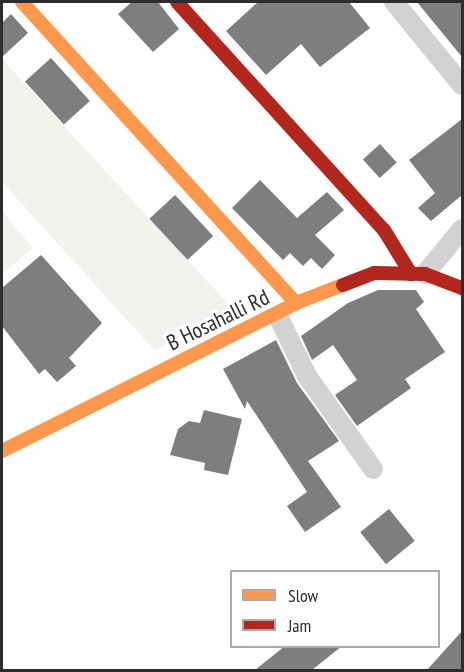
<!DOCTYPE html>
<html>
<head>
<meta charset="utf-8">
<style>
  body { margin:0 }
  #map { position:relative; width:464px; height:672px; overflow:hidden; background:#fff; font-family:"PT Sans Narrow",sans-serif }
  div>[style] { position:absolute }
  .green>* { inset:0; background:#f0f4eb }
  .building>* { inset:0; background:#7e7e7e; transform-origin:0 0 }
  .street>* { height:20px; margin:-10px; padding:0 10px; transform-origin:10px; border-radius:10px; background:#d2d2d2 }
  .slow>* { height:14px; margin:-7px; padding:0 7px; transform-origin:7px; border-radius:7px; background:#ff974d }
  .jam>* { height:14px; margin:-7px; padding:0 7px; transform-origin:7px; border-radius:7px; background:#b3261e }
  span { translate:-50% -50%; white-space:nowrap; text-align:center; line-height:1.15; -webkit-text-stroke:6px #fff; paint-order:stroke }
  .street-label { font-size:22px; color:#2d2d2d }
  .frame { position:absolute; inset:0; border:3px solid #2d2d2d; pointer-events:none }
  .legend { position:absolute; left:230px; top:570px; width:210px; height:78px; box-sizing:border-box; background:#fff; border:2px solid #ababab; margin:0; padding:8px 10px; list-style:none; font-size:18px; color:#2d2d2d }
  .legend li { display:flex; align-items:center; gap:12px; height:30px }
  .legend b { width:30px; border:2px solid #ababab }
</style>
</head>
<body>
<div id="map">
  <div class="green">
    <i style="clip-path:polygon(2px 59px,232px 308px,155px 351px,2px 182px)"></i>
    <i style="clip-path:polygon(2px 211px,33px 248px,3px 273px,2px 272px)"></i>
  </div>
  <div class="building">
    <i style="clip-path:polygon(132px 2px,158px 2px,179px 29px,153px 52px,118px 14px)"></i>
    <i style="clip-path:polygon(258px 2px,349px 2px,370px 28px,320px 67px,301px 44px,266px 75px,226px 31px)"></i>
    <i style="clip-path:polygon(417px 2px,462px 2px,462px 57px)"></i>
    <i style="clip-path:polygon(11px 14px,28px 33px,2px 57px,2px 23px)"></i>
    <i style="left:51px;top:58px;width:58px;height:35px;rotate:48deg"></i>
    <i style="clip-path:polygon(462px 119px,462px 195px,431px 221px,418px 208px,435px 193px,409px 160px)"></i>
    <i style="left:380px;top:144px;width:25px;height:23px;rotate:48deg"></i>
    <i style="clip-path:polygon(260px 180px,297px 218px,327px 192px,344px 210px,315px 235px,335px 255px,322px 269px,311px 258px,303px 266px,290px 253px,283px 260px,232px 208px)"></i>
    <i style="left:175px;top:195px;width:56px;height:35px;rotate:47deg"></i>
    <i style="clip-path:polygon(41px 255px,102px 323px,69px 358px,76px 366px,57px 382px,45px 369px,39px 374px,2px 326px,2px 288px)"></i>
    <i style="clip-path:polygon(378px 290px,416px 290px,424px 302px,416px 309px,445px 352px,405px 379px,411px 388px,357px 426px,335px 395px,357px 380px,333px 345px,312px 360px,301px 336px,348px 303px)"></i>
    <i style="clip-path:polygon(276px 340px,297px 383px,339px 441px,308px 461px,341px 507px,305px 532px,287px 506px,307px 492px,247px 401px,245px 409px,223px 369px)"></i>
    <i style="clip-path:polygon(204px 410px,242px 419px,228px 475px,204px 470px,205px 463px,170px 455px,178px 429px,189px 421px,200px 423px)"></i>
    <i style="left:389px;top:509px;width:41px;height:37px;rotate:51deg"></i>
    <i style="clip-path:polygon(462px 631px,462px 670px,427px 670px)"></i>
    <i style="clip-path:polygon(285px 646px,342px 646px,312px 670px,255px 670px)"></i>
  </div>
  <div class="street">
    <i style="left:394px;top:2px;width:107px;rotate:50.7deg"></i>
    <i style="left:425px;top:274px;width:58px;rotate:-50.6deg"></i>
    <i style="left:278px;top:316px;width:67px;rotate:64.2deg"></i>
    <i style="left:307px;top:376px;width:114px;rotate:54.6deg"></i>
  </div>
  <div class="slow">
    <i style="left:22px;top:2px;width:407px;rotate:47.7deg"></i>
    <i style="left:2px;top:451px;width:329px;rotate:-26.7deg"></i>
    <i style="left:296px;top:303px;width:50px;rotate:-21deg"></i>
  </div>
  <div class="jam">
    <i style="left:177px;top:2px;width:308px;rotate:47.8deg"></i>
    <i style="left:384px;top:230px;width:52px;rotate:58.5deg"></i>
    <i style="left:343px;top:285px;width:34px;rotate:-21deg"></i>
    <i style="left:375px;top:273px;width:50px;rotate:1.1deg"></i>
    <i style="left:425px;top:274px;width:40px;rotate:21deg"></i>
  </div>
  <div class="street-label">
    <span style="left:218px;top:320px;rotate:-26deg">B Hosahalli Rd</span>
  </div>
  <div class="frame"></div>
  <ul class="legend">
  <li><b style="height:8px;background:#ff974d"></b>Slow</li>
  <li><b style="height:8px;background:#b3261e"></b>Jam</li>
  </ul>
</div>
</body>
</html>
